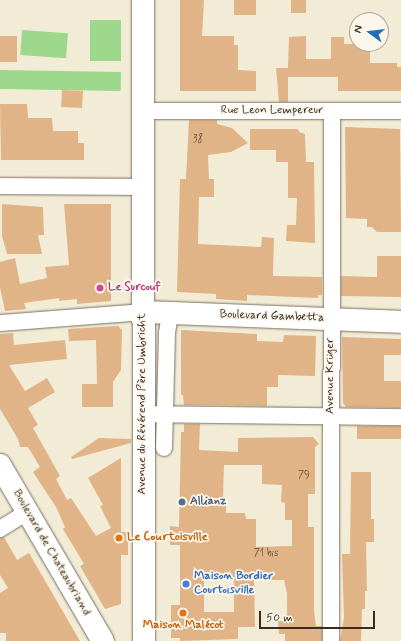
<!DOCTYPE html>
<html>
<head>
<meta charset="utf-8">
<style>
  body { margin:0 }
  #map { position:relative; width:401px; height:641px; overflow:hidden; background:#f2ecd6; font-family:Mynerve,sans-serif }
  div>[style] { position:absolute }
  .green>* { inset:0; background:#9dd88c; transform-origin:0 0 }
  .building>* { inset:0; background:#e1b487; transform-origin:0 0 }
  .roads { filter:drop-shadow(0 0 1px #7b6e5e) drop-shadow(0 0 1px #7b6e5e) }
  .street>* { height:16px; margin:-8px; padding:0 8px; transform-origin:8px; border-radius:8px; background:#fff }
  .secondary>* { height:22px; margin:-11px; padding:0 11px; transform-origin:11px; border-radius:11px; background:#fff }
  .dots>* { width:11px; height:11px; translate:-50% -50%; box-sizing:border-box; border:2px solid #fbf7ec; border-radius:50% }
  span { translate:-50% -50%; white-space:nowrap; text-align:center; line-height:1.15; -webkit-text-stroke:3.5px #fbf7ec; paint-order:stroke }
  .number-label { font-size:10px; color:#644c38 }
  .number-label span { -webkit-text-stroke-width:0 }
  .street-label { font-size:12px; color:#3b2a1e }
  .hotel-label { font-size:12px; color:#b23c85; font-weight:700 }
  .left { translate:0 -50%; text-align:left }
  .service-label { font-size:12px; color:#4e5e75; font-weight:700 }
  .food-label { font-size:12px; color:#c56008; font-weight:700 }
  .shop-label { font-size:12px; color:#366cbe; font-weight:700 }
  .north { position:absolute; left:349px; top:12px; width:40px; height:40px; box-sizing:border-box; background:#fbf7ec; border:1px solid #aea59a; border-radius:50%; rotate:285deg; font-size:11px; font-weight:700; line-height:16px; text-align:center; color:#3b2a1e }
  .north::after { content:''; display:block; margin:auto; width:14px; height:18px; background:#1f6fb2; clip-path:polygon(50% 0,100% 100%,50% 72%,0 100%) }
  .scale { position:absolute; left:259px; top:611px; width:116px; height:18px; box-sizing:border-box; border:2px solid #3b2a1e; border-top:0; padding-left:5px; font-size:12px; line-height:14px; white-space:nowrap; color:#3b2a1e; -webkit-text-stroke:3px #fbf7ec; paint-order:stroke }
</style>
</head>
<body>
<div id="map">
  <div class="green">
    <i style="left:90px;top:20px;width:31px;height:41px"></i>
    <i style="left:22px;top:30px;width:46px;height:25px;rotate:4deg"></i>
    <i style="left:0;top:70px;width:121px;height:19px;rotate:1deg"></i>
  </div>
  <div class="building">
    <i style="clip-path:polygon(180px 0,204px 0,202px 36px,234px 36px,234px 45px,238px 45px,238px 70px,256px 71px,256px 91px,180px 91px)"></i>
    <i style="left:234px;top:0;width:22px;height:15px"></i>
    <i style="left:291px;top:0;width:15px;height:13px"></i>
    <i style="left:0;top:36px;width:17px;height:26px"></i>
    <i style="clip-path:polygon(306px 36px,306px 59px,331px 59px,331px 37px,344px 37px,344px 44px,370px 44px,370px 63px,397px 63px,397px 67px,401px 67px,401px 91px,338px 91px,338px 77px,288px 77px,288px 102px,279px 102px,276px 68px,288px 68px,289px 37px)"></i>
    <i style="left:62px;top:90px;width:21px;height:17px;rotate:3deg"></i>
    <i style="clip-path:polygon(0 104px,27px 104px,28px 118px,52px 118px,53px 131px,78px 131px,78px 143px,84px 143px,84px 160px,1px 160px)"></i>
    <i style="clip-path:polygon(189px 120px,217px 120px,217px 124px,232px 128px,248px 143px,231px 152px,208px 155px,209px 179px,214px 179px,214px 197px,199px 197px,198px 244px,261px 247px,262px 237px,274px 238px,273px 276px,322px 277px,322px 295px,318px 295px,318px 298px,247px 295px,247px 301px,216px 299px,216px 294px,177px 292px,180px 179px,186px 179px)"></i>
    <i style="clip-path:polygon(345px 127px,400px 129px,401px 232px,377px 232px,372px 227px,367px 227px,367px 219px,346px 218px)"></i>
    <i style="clip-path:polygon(250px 129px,298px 129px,299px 132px,305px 134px,306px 162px,314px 162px,315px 243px,286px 241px,287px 225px,296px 225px,297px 198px,288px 198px,288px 162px,276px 162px,276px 150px,250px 150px)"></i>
    <i style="clip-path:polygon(2px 204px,43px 207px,44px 235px,38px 235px,42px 254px,7px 254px,2px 236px)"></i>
    <i style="clip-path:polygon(64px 204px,111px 204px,111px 301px,77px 304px,77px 299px,59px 301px,59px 298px,24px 303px,26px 309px,5px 311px,0 287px,0 262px,15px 258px,20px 284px,47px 278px,45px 267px,69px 265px)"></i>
    <i style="clip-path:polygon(377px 256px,401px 256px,401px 297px,341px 296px,341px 276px,377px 277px)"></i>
    <i style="clip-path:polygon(118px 326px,122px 330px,121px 370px,113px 382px,113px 407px,82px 407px,82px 384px,97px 384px,96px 340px,69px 341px,68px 329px)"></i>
    <i style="clip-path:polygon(181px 330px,257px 334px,257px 341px,283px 342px,284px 335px,316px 336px,315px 376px,278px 375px,278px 387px,267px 387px,267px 406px,184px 405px,183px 395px,181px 395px)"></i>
    <i style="clip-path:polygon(13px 333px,14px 345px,65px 340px,67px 359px,9px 365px,25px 391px,47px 378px,55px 392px,28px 408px,38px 425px,33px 428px,60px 476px,56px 479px,67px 500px,71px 498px,96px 536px,111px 528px,100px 506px,103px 505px,88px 478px,121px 458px,121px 532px,128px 532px,128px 555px,121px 555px,121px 604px,105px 609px,80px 566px,84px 564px,63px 529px,65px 527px,56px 507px,33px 472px,40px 467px,28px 447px,20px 447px,18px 439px,0 409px,0 334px)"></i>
    <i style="clip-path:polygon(342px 337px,401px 339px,401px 355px,384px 355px,384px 381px,401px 381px,401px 408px,346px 407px,343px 403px)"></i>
    <i style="clip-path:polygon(evenodd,184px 424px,200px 424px,199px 450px,238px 452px,238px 438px,313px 437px,319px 444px,315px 447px,315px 494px,308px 494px,308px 527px,314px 527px,314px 611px,316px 626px,322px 626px,322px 641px,285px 641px,285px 634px,279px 634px,278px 621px,287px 621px,287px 593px,284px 580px,254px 580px,255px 627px,238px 627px,238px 639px,180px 641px,180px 638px,171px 638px,171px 605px,180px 605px,180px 545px,170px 545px,170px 526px,179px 527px,181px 432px,184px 432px,184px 424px,224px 465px,262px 465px,262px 484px,282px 485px,281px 502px,285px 503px,285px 520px,292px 520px,292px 546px,256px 547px,256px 519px,246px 519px,245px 513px,226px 513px,226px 497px,223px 497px,224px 465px,184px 424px,204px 577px,234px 577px,234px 612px,204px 612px,204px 577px)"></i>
    <i style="left:357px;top:426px;width:44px;height:13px"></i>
    <i style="clip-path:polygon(99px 438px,131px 439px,131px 443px,72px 459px,71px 457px)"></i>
    <i style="clip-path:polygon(351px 472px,371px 472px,371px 519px,374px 519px,374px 542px,366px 542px,367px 591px,365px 591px,365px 609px,362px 609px,361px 641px,340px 641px,344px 618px,342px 554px,350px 554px)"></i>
    <i style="clip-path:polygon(4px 537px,17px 560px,29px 553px,80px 641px,6px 641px,6px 633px,0 633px,0 593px,8px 588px,0 575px,0 538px)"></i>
  </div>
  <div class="roads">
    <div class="street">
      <i style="left:143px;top:111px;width:258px"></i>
      <i style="left:0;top:186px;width:143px;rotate:0.4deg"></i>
      <i style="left:0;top:323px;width:143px;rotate:-4.4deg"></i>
      <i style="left:143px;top:414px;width:258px;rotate:0.7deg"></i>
      <i style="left:164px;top:448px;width:115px;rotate:-88.5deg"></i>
      <i style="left:167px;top:333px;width:19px;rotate:-81deg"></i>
      <i style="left:0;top:529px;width:32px;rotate:-32deg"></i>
      <i style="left:331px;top:641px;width:530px;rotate:-89.89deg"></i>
    </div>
    <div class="secondary">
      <i style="left:143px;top:0;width:641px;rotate:89.91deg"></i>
      <i style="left:143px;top:312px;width:258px;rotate:2.2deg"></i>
      <i style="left:0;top:465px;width:204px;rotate:59.7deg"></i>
    </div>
  </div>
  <div class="dots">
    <i style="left:100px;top:288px;background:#d1479c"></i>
    <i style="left:182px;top:502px;background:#5c6f8a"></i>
    <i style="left:119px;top:538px;background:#e8710a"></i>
    <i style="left:186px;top:584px;background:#3f7fe0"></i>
    <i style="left:183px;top:613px;background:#e8710a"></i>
  </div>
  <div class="number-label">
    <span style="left:198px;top:140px">38</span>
    <span style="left:304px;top:476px">79</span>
    <span style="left:266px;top:554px">71 bis</span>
  </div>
  <div class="street-label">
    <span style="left:272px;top:111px">Rue Leon Lempereur</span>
    <span style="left:272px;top:317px;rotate:2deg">Boulevard Gambetta</span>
    <span style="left:331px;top:376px;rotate:-90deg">Avenue Krüger</span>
    <span style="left:143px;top:404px;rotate:-90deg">Avenue du Révérend Père Umbricht</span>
    <span style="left:51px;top:553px;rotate:60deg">Boulevard de Chateaubriand</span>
  </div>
  <div class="hotel-label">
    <span class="left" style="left:108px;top:288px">Le Surcouf</span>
  </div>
  <div class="service-label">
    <span class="left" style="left:190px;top:502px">Allianz</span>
  </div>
  <div class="food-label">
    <span class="left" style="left:127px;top:538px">Le Courtoisville</span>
    <span style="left:183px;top:626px">Maison Malécot</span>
  </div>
  <div class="shop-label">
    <span class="left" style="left:194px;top:584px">Maison Bordier<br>Courtoisville</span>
  </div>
  <div class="north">N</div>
  <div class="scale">50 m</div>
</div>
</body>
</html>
